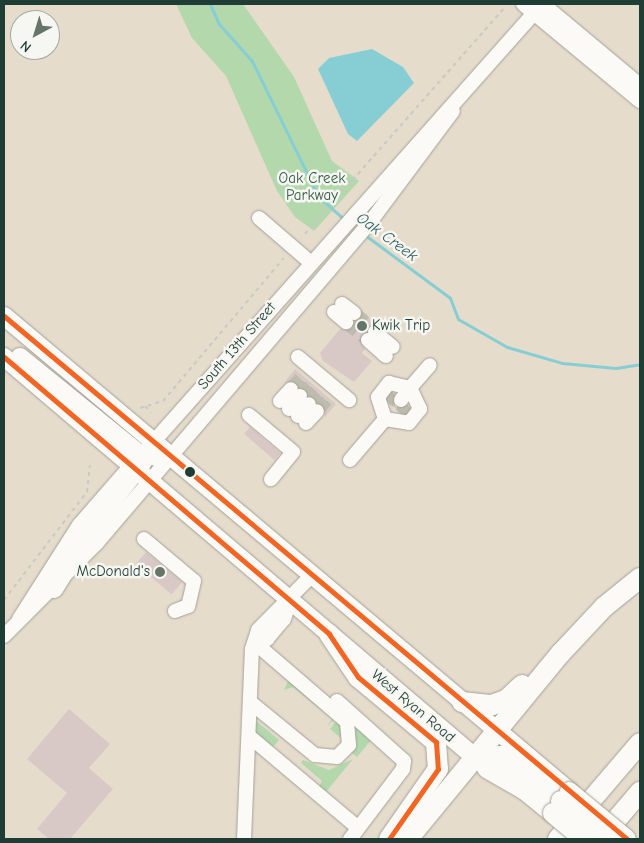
<!DOCTYPE html>
<html>
<head>
<meta charset="utf-8">
<style>
  body { margin:0 }
  #map { position:relative; width:644px; height:843px; overflow:hidden; background:#e6dccc; font-family:"Comic Neue",sans-serif }
  div>[style] { position:absolute }
  .green>* { inset:0; background:#b3d8ac }
  .water>* { inset:0; background:#86ced4 }
  .stream>* { height:3px; margin:-1.5px; padding:0 1.5px; transform-origin:1.5px; border-radius:1.5px; background:#86ced4 }
  .building>* { inset:0; background:#d8c9c7; transform-origin:0 0 }
  .minor-tunnel>* { height:14px; margin-top:-7px; transform-origin:0; background:repeating-linear-gradient(90deg,#bebcae 0 14px,transparent 0 21px) }
  .path>* { height:2px; margin-top:-1px; transform-origin:0; background:repeating-linear-gradient(90deg,#c9c9c5 0 4px,transparent 0 8px) }
  .roads { filter:drop-shadow(0 0 1px #a3a197) drop-shadow(0 0 1px #a3a197) }
  .minor>* { height:14px; margin:-7px; padding:0 7px; transform-origin:7px; border-radius:7px; background:#fbfaf7 }
  .major>* { height:18px; margin:-9px; padding:0 9px; transform-origin:9px; border-radius:9px; background:#fbfaf7 }
  .highway>* { height:20px; margin:-10px; padding:0 10px; transform-origin:10px; border-radius:10px; background:#fbfaf7 }
  .bridges { filter:drop-shadow(0 0 1px #a3a197) drop-shadow(0 0 1px #a3a197) }
  .major-bridge>* { height:18px; margin:-9px; padding:0 9px; transform-origin:9px; border-radius:9px; background:#fbfaf7 }
  .highway-bridge>* { height:20px; margin:-10px; padding:0 10px; transform-origin:10px; border-radius:10px; background:#fbfaf7 }
  .bus-1>* { height:5px; margin:-2.5px; padding:0 2.5px; transform-origin:2.5px; border-radius:2.5px; background:#f26522 }
  .dots>* { width:14px; height:14px; translate:-50% -50%; box-sizing:border-box; border:2px solid #f6f6f2; border-radius:50% }
  span { translate:-50% -50%; white-space:nowrap; text-align:center; line-height:1.15; -webkit-text-stroke:5px #f6f6f2; paint-order:stroke }
  .park-label { font-size:15px; color:#345b47 }
  .poi-label { font-size:15px; color:#1f3d34 }
  .left { translate:0 -50%; text-align:left }
  .right { translate:-100% -50%; text-align:right }
  .street-label { font-size:15px; color:#1f3d34 }
  .water-label { font-size:16px; color:#2e605d; font-style:italic }
  .frame { position:absolute; inset:0; border:5px solid #1f3d34; pointer-events:none }
  .north { position:absolute; left:10px; top:10px; width:50px; height:50px; box-sizing:border-box; background:#f6f6f2; border:1px solid #a0aca6; border-radius:50%; rotate:219deg; font-size:14px; font-weight:700; line-height:20px; text-align:center; color:#1f3d34 }
  .north::after { content:''; display:block; margin:auto; width:18px; height:22px; background:#657569; clip-path:polygon(50% 0,100% 100%,50% 72%,0 100%) }
</style>
</head>
<body>
<div id="map">
  <div class="green">
    <i style="clip-path:polygon(176px 4px,243px 4px,294px 77px,332px 161px,359px 181px,314px 231px,295px 217px,277px 191px,226px 76px,192px 38px)"></i>
    <i style="clip-path:polygon(289px 679px,335px 718px,327px 727px,332px 719px,293px 687px,284px 690px)"></i>
    <i style="clip-path:polygon(255px 720px,279px 740px,273px 747px,256px 733px)"></i>
    <i style="clip-path:polygon(337px 720px,341px 723px,343px 740px,330px 729px)"></i>
    <i style="clip-path:polygon(356px 727px,372px 739px,357px 757px,352px 753px)"></i>
    <i style="clip-path:polygon(353px 759px,326px 792px,319px 786px,322px 781px,301px 763px,303px 760px,329px 770px)"></i>
  </div>
  <div class="water">
    <i style="clip-path:polygon(372px 49px,403px 67px,414px 83px,357px 141px,348px 134px,318px 69px,329px 58px)"></i>
  </div>
  <div class="stream">
    <i style="left:210px;top:4px;width:22px;rotate:66deg"></i>
    <i style="left:219px;top:24px;width:50px;rotate:48.3deg"></i>
    <i style="left:252px;top:61px;width:150px;rotate:63.9deg"></i>
    <i style="left:318px;top:196px;width:38px;rotate:42deg"></i>
    <i style="left:365px;top:235px;width:106px;rotate:36.5deg"></i>
    <i style="left:450px;top:298px;width:22px;rotate:69deg"></i>
    <i style="left:458px;top:319px;width:56px;rotate:29.7deg"></i>
    <i style="left:507px;top:347px;width:57px;rotate:16.2deg"></i>
    <i style="left:562px;top:363px;width:54px;rotate:5.3deg"></i>
    <i style="left:616px;top:368px;width:24px;rotate:-9deg"></i>
  </div>
  <div class="building">
    <i style="clip-path:polygon(363px 313px,375px 323px,359px 339px,365px 349px,362px 353px,372px 361px,354px 382px,323px 361px,320px 353px,340px 329px,352px 328px)"></i>
    <i style="clip-path:polygon(295px 369px,336px 404px,325px 417px,323px 405px,305px 389px,293px 381px,284px 383px)"></i>
    <i style="clip-path:polygon(393px 393px,395px 407px,409px 407px,405px 414px,389px 404px)"></i>
    <i style="left:250px;top:427px;width:40px;height:9px;rotate:41deg"></i>
    <i style="left:146px;top:552px;width:47px;height:16px;rotate:40deg"></i>
    <i style="clip-path:polygon(69px 709px,110px 744px,89px 768px,113px 789px,70px 839px,49px 839px,37px 829px,67px 793px,27px 759px)"></i>
  </div>
  <div class="minor-tunnel">
    <i style="left:354px;top:313px;width:28px;rotate:42deg"></i>
    <i style="left:346px;top:322px;width:28px;rotate:39deg"></i>
    <i style="left:291px;top:389px;width:18px;rotate:-47deg"></i>
    <i style="left:300px;top:396px;width:17px;rotate:-50deg"></i>
    <i style="left:387px;top:402px;width:11px;rotate:-49deg"></i>
    <i style="left:309px;top:404px;width:18px;rotate:-47deg"></i>
    <i style="left:317px;top:411px;width:18px;rotate:-52deg"></i>
    <i style="left:401px;top:414px;width:11px;rotate:-49deg"></i>
  </div>
  <div class="path">
    <i style="left:305px;top:234px;width:304px;rotate:-48.6deg"></i>
    <i style="left:145px;top:406px;width:9px;rotate:49deg"></i>
    <i style="left:140px;top:408px;width:24px;rotate:-17deg"></i>
    <i style="left:163px;top:401px;width:187px;rotate:-49.8deg"></i>
    <i style="left:4px;top:600px;width:136px;rotate:-52.5deg"></i>
    <i style="left:87px;top:492px;width:27px;rotate:-84deg"></i>
  </div>
  <div class="roads">
    <div class="minor">
      <i style="left:523px;top:4px;width:152px;rotate:39.7deg"></i>
      <i style="left:543px;top:4px;width:126px;rotate:39.9deg"></i>
      <i style="left:259px;top:218px;width:67px;rotate:40.8deg"></i>
      <i style="left:342px;top:304px;width:15px;rotate:37deg"></i>
      <i style="left:334px;top:312px;width:16px;rotate:40deg"></i>
      <i style="left:375px;top:332px;width:23px;rotate:40deg"></i>
      <i style="left:368px;top:340px;width:24px;rotate:42deg"></i>
      <i style="left:298px;top:357px;width:67px;rotate:40.1deg"></i>
      <i style="left:280px;top:401px;width:16px;rotate:-47deg"></i>
      <i style="left:289px;top:409px;width:17px;rotate:-50deg"></i>
      <i style="left:249px;top:415px;width:57px;rotate:40.1deg"></i>
      <i style="left:293px;top:452px;width:35px;rotate:129deg"></i>
      <i style="left:298px;top:416px;width:16px;rotate:-47deg"></i>
      <i style="left:385px;top:419px;width:23px;rotate:-108deg"></i>
      <i style="left:378px;top:397px;width:18px;rotate:-52deg"></i>
      <i style="left:389px;top:383px;width:22px;rotate:13deg"></i>
      <i style="left:410px;top:388px;width:15px;rotate:127deg"></i>
      <i style="left:306px;top:423px;width:16px;rotate:-47deg"></i>
      <i style="left:148px;top:448px;width:594px;rotate:-48.41deg"></i>
      <i style="left:350px;top:460px;width:54px;rotate:-49.5deg"></i>
      <i style="left:385px;top:419px;width:24px;rotate:9deg"></i>
      <i style="left:409px;top:423px;width:18px;rotate:-52deg"></i>
      <i style="left:420px;top:409px;width:23px;rotate:-115deg"></i>
      <i style="left:410px;top:388px;width:30px;rotate:-49deg"></i>
      <i style="left:144px;top:539px;width:65px;rotate:40deg"></i>
      <i style="left:194px;top:581px;width:26px;rotate:103deg"></i>
      <i style="left:188px;top:606px;width:14px;rotate:159deg"></i>
      <i style="left:19px;top:619px;width:112px;rotate:-57.4deg"></i>
      <i style="left:79px;top:525px;width:82px;rotate:-48.9deg"></i>
      <i style="left:4px;top:636px;width:132px;rotate:-45deg"></i>
      <i style="left:97px;top:543px;width:418px;rotate:-49.6deg"></i>
      <i style="left:368px;top:225px;width:142px;rotate:-53.3deg"></i>
      <i style="left:337px;top:701px;width:90px;rotate:41.8deg"></i>
      <i style="left:404px;top:761px;width:8px;rotate:97deg"></i>
      <i style="left:403px;top:769px;width:88px;rotate:127.1deg"></i>
      <i style="left:250px;top:702px;width:84px;rotate:39.2deg"></i>
      <i style="left:315px;top:755px;width:22px;rotate:5deg"></i>
      <i style="left:337px;top:757px;width:17px;rotate:-45deg"></i>
      <i style="left:349px;top:745px;width:23px;rotate:-95deg"></i>
      <i style="left:347px;top:722px;width:121px;rotate:-139.3deg"></i>
      <i style="left:255px;top:643px;width:13px;rotate:-18deg"></i>
      <i style="left:267px;top:639px;width:26px;rotate:-50deg"></i>
      <i style="left:284px;top:619px;width:20px;rotate:-72deg"></i>
      <i style="left:249px;top:736px;width:140px;rotate:40.1deg"></i>
      <i style="left:244px;top:839px;width:190px;rotate:-87.6deg"></i>
      <i style="left:252px;top:649px;width:20px;rotate:-72deg"></i>
      <i style="left:258px;top:630px;width:76px;rotate:-45.5deg"></i>
    </div>
    <div class="major">
      <i style="left:4px;top:316px;width:738px;rotate:40.05deg"></i>
      <i style="left:4px;top:357px;width:631px;rotate:40.37deg"></i>
      <i style="left:20px;top:357px;width:156px;rotate:39deg"></i>
      <i style="left:141px;top:455px;width:28px;rotate:6deg"></i>
      <i style="left:54px;top:589px;width:74px;rotate:-58.2deg"></i>
      <i style="left:93px;top:526px;width:81px;rotate:-52deg"></i>
    </div>
    <div class="highway">
      <i style="left:329px;top:634px;width:52px;rotate:56deg"></i>
      <i style="left:358px;top:677px;width:102px;rotate:39.8deg"></i>
      <i style="left:436px;top:742px;width:27px;rotate:86deg"></i>
      <i style="left:438px;top:769px;width:85px;rotate:125deg"></i>
      <i style="left:462px;top:702px;width:30px;rotate:6deg"></i>
      <i style="left:492px;top:705px;width:15px;rotate:-20deg"></i>
      <i style="left:506px;top:700px;width:22px;rotate:-43deg"></i>
      <i style="left:474px;top:757px;width:31px;rotate:-2deg"></i>
      <i style="left:505px;top:756px;width:72px;rotate:38.8deg"></i>
      <i style="left:487px;top:768px;width:44px;rotate:30.1deg"></i>
      <i style="left:525px;top:790px;width:36px;rotate:39deg"></i>
      <i style="left:408px;top:839px;width:241px;rotate:-50.6deg"></i>
      <i style="left:561px;top:653px;width:63px;rotate:-46.9deg"></i>
      <i style="left:604px;top:607px;width:46px;rotate:-38.9deg"></i>
      <i style="left:558px;top:839px;width:126px;rotate:-49.5deg"></i>
      <i style="left:600px;top:839px;width:62px;rotate:-49.6deg"></i>
    </div>
  </div>
  <div class="bridges">
    <div class="major-bridge">
      <i style="left:569px;top:791px;width:75px;rotate:39.6deg"></i>
    </div>
    <div class="highway-bridge">
      <i style="left:561px;top:801px;width:59px;rotate:40.2deg"></i>
      <i style="left:553px;top:813px;width:40px;rotate:40deg"></i>
    </div>
  </div>
  <div class="bus-1">
    <i style="left:4px;top:316px;width:813px;rotate:40.01deg"></i>
    <i style="left:4px;top:357px;width:427px;rotate:40.4deg"></i>
    <i style="left:329px;top:634px;width:52px;rotate:56deg"></i>
    <i style="left:358px;top:677px;width:102px;rotate:39.8deg"></i>
    <i style="left:436px;top:742px;width:27px;rotate:86deg"></i>
    <i style="left:438px;top:769px;width:85px;rotate:125deg"></i>
  </div>
  <div class="dots">
    <i style="left:362px;top:326px;background:#657569"></i>
    <i style="left:190px;top:472px;background:#1f3d34"></i>
    <i style="left:160px;top:572px;background:#657569"></i>
  </div>
  <div class="park-label">
    <span style="left:312px;top:187px">Oak Creek<br>Parkway</span>
  </div>
  <div class="poi-label">
    <span class="left" style="left:372px;top:326px">Kwik Trip</span>
    <span class="right" style="left:150px;top:572px">McDonald's</span>
  </div>
  <div class="street-label">
    <span style="left:237px;top:346px;rotate:-49deg">South 13th Street</span>
    <span style="left:413px;top:706px;rotate:40deg">West Ryan Road</span>
  </div>
  <div class="water-label">
    <span style="left:387px;top:237px;rotate:36deg">Oak Creek</span>
  </div>
  <div class="frame"></div>
  <div class="north">N</div>
</div>
</body>
</html>
